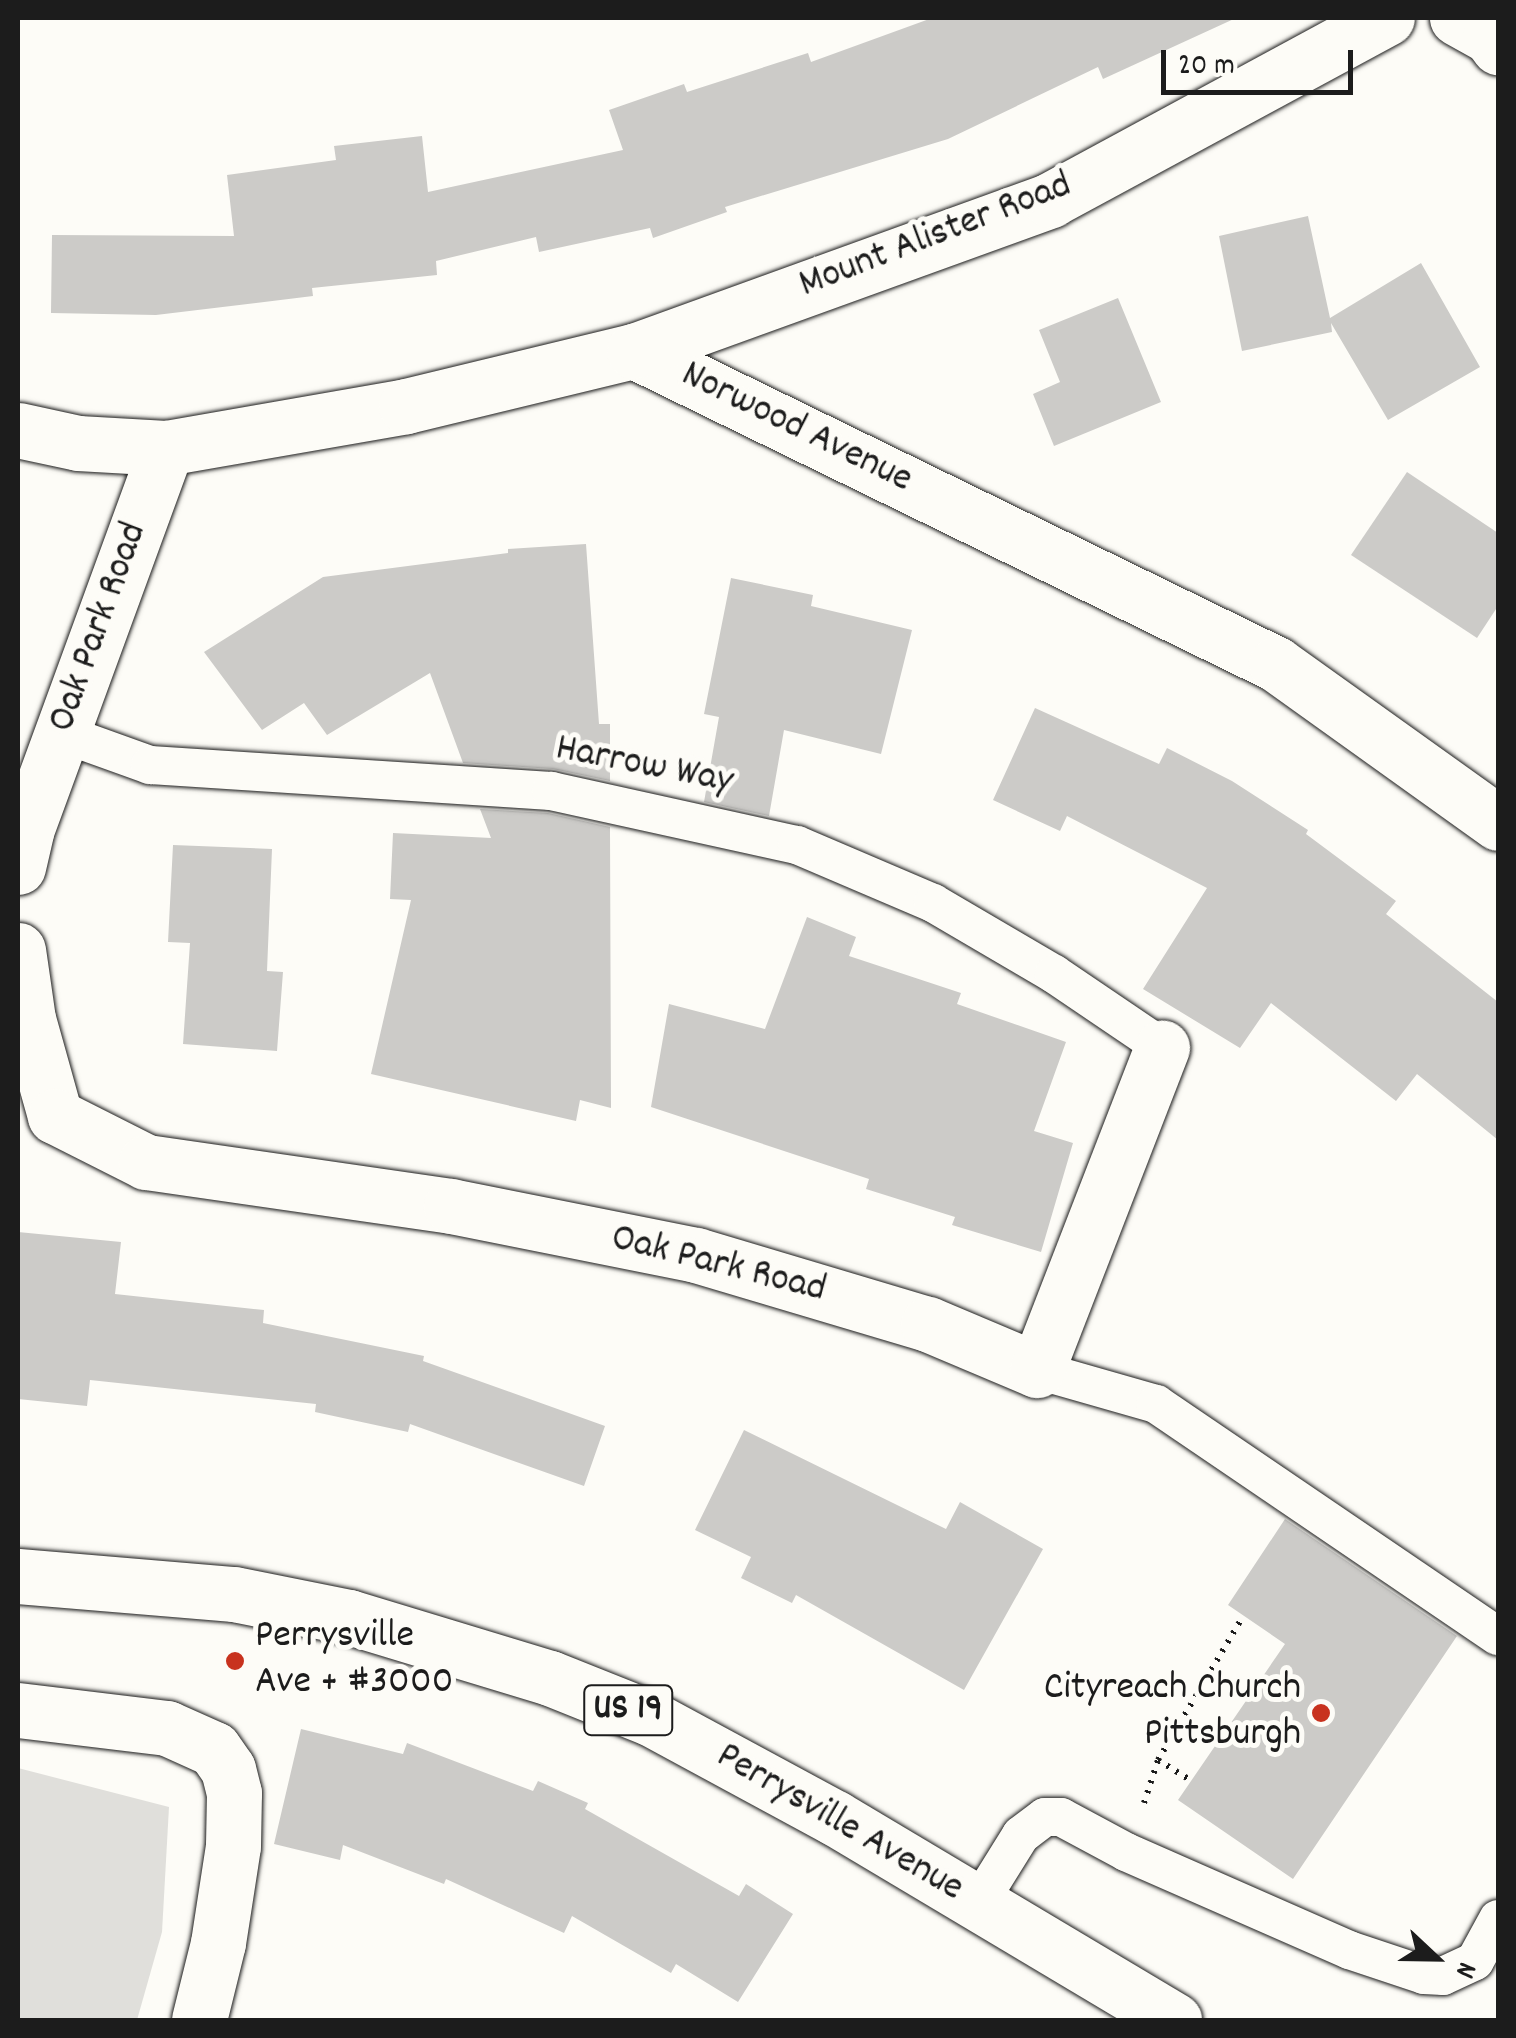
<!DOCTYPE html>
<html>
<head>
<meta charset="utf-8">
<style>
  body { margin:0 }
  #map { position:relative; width:1516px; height:2038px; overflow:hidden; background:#fdfcf7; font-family:Dekko,sans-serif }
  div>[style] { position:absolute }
  .green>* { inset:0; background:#e0dfdb }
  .building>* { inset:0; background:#cccbc8 }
  .path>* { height:6px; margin-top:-3px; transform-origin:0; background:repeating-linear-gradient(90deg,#1c1c1c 0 2.5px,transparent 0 10.5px) }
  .roads { filter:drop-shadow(0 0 2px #1c1c1c) drop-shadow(0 0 2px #1c1c1c) }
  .lane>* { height:38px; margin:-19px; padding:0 19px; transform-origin:19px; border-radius:19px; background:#fdfcf7 }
  .street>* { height:55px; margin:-27.5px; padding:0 27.5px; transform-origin:27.5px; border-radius:27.5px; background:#fdfcf7 }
  .primary>* { height:55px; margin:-27.5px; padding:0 27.5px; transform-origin:27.5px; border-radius:27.5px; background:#fdfcf7 }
  .dots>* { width:28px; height:28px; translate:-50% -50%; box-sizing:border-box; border:5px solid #fdfcf7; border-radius:50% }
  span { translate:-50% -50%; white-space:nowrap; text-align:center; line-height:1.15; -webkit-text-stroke:10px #fdfcf7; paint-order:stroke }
  .shield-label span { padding:2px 8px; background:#fdfcf7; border:2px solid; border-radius:8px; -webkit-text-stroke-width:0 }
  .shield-label { font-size:38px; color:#1c1c1c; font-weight:700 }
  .street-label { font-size:40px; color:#1c1c1c }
  .poi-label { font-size:40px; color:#1c1c1c }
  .left { translate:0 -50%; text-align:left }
  .right { translate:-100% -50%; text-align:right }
  .frame { position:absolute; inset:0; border:20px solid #1c1c1c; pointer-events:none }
  .north { position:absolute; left:1386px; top:1908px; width:100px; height:100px; -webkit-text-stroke:8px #fdfcf7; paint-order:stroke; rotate:112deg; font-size:28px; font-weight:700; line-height:40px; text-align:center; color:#1c1c1c }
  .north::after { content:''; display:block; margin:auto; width:35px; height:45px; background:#1c1c1c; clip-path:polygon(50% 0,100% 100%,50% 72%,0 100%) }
  .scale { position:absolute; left:1161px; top:50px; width:192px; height:45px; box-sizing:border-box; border:5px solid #1c1c1c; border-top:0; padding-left:12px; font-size:30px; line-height:35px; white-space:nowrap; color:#1c1c1c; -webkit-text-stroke:8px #fdfcf7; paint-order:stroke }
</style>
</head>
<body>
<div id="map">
  <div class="green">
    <i style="clip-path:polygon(18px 1768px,169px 1807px,162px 1932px,137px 2020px,18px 2020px)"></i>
  </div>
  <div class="building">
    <i style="clip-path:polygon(932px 18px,1236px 18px,1103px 79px,1098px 67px,948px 139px,725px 207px,727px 212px,653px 238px,650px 228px,539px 252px,536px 237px,436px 261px,437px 275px,312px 288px,313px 296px,156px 315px,51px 313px,52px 235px,234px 236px,227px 175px,336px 160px,334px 146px,422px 136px,428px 192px,623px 150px,609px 110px,684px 84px,687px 92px,808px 53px,811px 62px)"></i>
    <i style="clip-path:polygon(1308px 216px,1330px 318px,1421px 263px,1480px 367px,1388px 420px,1331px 323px,1332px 332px,1242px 351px,1219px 236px)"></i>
    <i style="clip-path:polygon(1118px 298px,1161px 402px,1054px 446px,1033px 394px,1060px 382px,1039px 330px)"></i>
    <i style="clip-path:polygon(1407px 472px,1498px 533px,1498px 606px,1477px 638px,1351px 555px)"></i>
    <i style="clip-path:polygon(586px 544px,599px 724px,610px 724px,610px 781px,553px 769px,463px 763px,430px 673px,327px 735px,304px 703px,262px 730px,204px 652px,323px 577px,508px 553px,508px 549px)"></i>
    <i style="clip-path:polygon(731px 578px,813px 595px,811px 606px,912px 630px,881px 754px,784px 730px,769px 816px,704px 802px,719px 717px,704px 714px)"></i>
    <i style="clip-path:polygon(1035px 708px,1159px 764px,1167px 748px,1232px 781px,1308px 830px,1306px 834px,1396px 901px,1386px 914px,1498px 1002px,1498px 1140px,1417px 1074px,1396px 1101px,1271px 1003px,1240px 1048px,1143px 989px,1207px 888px,1067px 816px,1060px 831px,993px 800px)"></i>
    <i style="clip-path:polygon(480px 809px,548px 813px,610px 827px,611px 1108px,580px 1100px,576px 1121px,371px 1074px,411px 900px,390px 899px,393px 833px,491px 838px)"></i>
    <i style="clip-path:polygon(173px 845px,272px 849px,267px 971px,283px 972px,277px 1051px,183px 1044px,190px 943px,168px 942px)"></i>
    <i style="clip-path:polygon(807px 917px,856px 937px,849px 956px,961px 993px,957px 1004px,1066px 1042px,1034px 1131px,1073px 1143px,1041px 1252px,952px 1225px,955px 1217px,866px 1189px,869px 1179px,651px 1107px,669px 1004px,765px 1029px)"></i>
    <i style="clip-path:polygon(18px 1232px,121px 1242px,115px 1294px,264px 1310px,263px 1323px,424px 1356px,423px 1361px,605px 1426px,584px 1486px,410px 1424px,408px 1432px,315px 1412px,316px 1404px,90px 1380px,87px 1406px,18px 1399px)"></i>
    <i style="clip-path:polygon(744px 1430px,946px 1529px,960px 1502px,1043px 1549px,964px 1690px,796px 1595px,792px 1603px,741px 1578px,751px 1557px,695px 1530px)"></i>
    <i style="clip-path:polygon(1285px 1519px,1457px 1636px,1293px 1879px,1178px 1800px,1285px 1644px,1228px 1605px)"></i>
    <i style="clip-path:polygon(301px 1729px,403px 1754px,407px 1743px,533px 1791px,538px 1781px,588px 1803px,585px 1809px,739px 1896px,746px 1884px,793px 1914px,738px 2002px,676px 1964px,671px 1973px,572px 1916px,564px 1933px,446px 1879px,444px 1884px,343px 1845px,340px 1860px,274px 1844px)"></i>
  </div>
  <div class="path">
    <i style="left:1158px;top:1760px;width:39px;rotate:32deg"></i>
    <i style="left:1144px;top:1803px;width:45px;rotate:-72deg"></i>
    <i style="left:1158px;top:1760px;width:167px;rotate:-59.4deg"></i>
  </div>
  <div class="roads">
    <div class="lane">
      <i style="left:61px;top:733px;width:95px;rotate:19.8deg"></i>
      <i style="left:150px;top:765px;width:402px;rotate:3.7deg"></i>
      <i style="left:551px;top:791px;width:252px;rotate:12.4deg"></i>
      <i style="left:797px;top:845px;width:148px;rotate:23.1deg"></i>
      <i style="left:933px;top:903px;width:140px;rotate:30.4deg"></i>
      <i style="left:1054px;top:974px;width:130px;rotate:34.1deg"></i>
      <i style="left:1037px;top:1370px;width:124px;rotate:15.9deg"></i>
      <i style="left:1156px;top:1404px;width:413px;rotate:34.2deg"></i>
      <i style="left:978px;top:1904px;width:81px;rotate:-58.1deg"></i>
      <i style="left:1021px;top:1835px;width:30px;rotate:-37deg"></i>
      <i style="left:1045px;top:1817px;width:16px"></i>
      <i style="left:1061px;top:1817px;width:74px;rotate:28.3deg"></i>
      <i style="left:1126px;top:1852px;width:244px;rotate:23.7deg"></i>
      <i style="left:1349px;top:1950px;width:79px;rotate:18.4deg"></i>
      <i style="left:1424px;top:1975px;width:19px;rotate:3deg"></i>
      <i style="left:1443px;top:1976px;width:35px;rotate:-25deg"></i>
      <i style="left:1475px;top:1961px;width:48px;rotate:-61.3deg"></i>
    </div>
    <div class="street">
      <i style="left:1457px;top:18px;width:38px;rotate:29deg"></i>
      <i style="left:1490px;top:36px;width:14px;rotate:54deg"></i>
      <i style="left:634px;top:351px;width:714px;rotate:25.99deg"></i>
      <i style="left:1276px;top:664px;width:273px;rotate:35.6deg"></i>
      <i style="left:18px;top:430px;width:61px;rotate:12.2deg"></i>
      <i style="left:78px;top:443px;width:88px;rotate:3.3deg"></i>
      <i style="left:166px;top:448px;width:244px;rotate:-9.9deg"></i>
      <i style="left:406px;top:406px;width:235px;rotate:-13.6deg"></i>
      <i style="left:634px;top:351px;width:443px;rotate:-19.9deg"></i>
      <i style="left:1050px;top:200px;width:383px;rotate:-28.4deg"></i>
      <i style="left:18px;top:867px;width:37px;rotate:-77deg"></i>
      <i style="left:26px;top:831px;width:408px;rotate:-69.9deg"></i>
      <i style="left:18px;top:950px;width:70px;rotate:81.8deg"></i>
      <i style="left:28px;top:1019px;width:101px;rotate:74.4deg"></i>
      <i style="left:55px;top:1116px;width:102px;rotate:26.8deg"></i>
      <i style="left:146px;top:1162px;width:308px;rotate:8.2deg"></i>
      <i style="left:451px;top:1206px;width:250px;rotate:11.3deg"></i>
      <i style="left:696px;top:1255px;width:242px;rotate:16.6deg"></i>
      <i style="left:928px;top:1324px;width:118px;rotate:22.9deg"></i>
      <i style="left:1037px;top:1370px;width:346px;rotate:-68.8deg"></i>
      <i style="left:18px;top:1710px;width:150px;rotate:6.9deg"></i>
      <i style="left:167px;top:1728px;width:51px;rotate:24.1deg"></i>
      <i style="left:214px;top:1749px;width:24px;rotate:55deg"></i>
      <i style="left:228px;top:1769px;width:25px;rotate:76deg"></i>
      <i style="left:234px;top:1793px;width:53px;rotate:91.1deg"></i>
      <i style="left:233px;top:1846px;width:98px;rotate:98.8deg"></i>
      <i style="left:218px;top:1943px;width:79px;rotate:103.9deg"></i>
    </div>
    <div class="primary">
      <i style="left:18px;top:1576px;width:217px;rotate:4.8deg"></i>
      <i style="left:234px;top:1594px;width:117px;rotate:11.3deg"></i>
      <i style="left:349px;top:1617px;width:210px;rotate:16.9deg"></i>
      <i style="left:550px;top:1678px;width:108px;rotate:21.8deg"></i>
      <i style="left:650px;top:1718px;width:210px;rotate:28.4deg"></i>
      <i style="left:835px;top:1818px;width:395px;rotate:30.8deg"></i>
    </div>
  </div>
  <div class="dots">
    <i style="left:235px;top:1661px;background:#c8321e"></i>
    <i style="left:1321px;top:1713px;background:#c8321e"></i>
  </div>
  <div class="shield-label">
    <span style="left:628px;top:1710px">US 19</span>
  </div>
  <div class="street-label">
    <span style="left:936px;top:237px;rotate:-21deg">Mount Alister Road</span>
    <span style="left:796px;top:429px;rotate:26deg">Norwood Avenue</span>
    <span style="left:100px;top:628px;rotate:-70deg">Oak Park Road</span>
    <span style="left:644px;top:767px;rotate:11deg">Harrow Way</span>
    <span style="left:718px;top:1266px;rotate:14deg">Oak Park Road</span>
    <span style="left:839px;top:1824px;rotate:30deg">Perrysville Avenue</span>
  </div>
  <div class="poi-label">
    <span class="left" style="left:255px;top:1661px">Perrysville<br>Ave + #3000</span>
    <span class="right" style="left:1301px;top:1713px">Cityreach Church<br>Pittsburgh</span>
  </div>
  <div class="frame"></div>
  <div class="north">N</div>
  <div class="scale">20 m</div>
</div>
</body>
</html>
